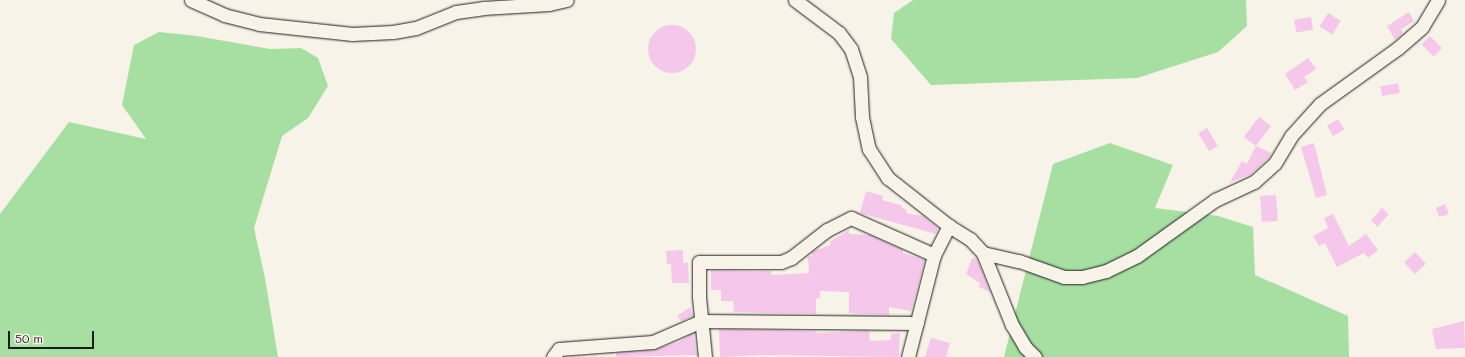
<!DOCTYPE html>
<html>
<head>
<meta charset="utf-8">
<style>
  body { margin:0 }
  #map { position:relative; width:1465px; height:357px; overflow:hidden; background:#f7f3e8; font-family:Mali,sans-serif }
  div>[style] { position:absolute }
  .green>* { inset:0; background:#a7dfa3 }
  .building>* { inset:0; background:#f5c7ea; transform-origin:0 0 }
  .round { border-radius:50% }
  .roads { filter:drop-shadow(0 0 1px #1c1c1c) drop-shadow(0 0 1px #1c1c1c) }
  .minor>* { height:13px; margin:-6.5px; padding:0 6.5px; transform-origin:6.5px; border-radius:6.5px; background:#f7f3e8 }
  span { translate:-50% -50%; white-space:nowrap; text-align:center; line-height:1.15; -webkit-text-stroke:4px #f7f3e8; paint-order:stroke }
  .scale { position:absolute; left:8px; top:331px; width:86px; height:18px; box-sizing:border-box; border:2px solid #1c1c1c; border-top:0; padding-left:5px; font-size:12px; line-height:14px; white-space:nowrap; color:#1c1c1c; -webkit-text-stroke:3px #f7f3e8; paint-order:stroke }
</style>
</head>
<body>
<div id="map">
  <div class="green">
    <i style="clip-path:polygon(913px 0,1246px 0,1247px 26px,1218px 52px,1137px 78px,931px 85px,891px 39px,894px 13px)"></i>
    <i style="clip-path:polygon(159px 32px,197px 36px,270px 49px,301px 48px,318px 58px,328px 86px,308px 118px,282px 136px,254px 228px,265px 278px,278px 357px,0 357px,0 214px,69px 122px,146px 139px,122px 105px,134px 45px)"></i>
    <i style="clip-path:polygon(1110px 143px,1173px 165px,1155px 208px,1218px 216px,1253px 227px,1255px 275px,1348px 316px,1349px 357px,1004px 357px,1053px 164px)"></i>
  </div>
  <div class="building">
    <i style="clip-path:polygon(1409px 12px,1414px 21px,1401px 29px,1403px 33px,1395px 40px,1387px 26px)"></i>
    <i style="left:1328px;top:13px;width:15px;height:16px;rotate:32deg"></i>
    <i style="left:1311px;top:17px;width:13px;height:17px;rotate:81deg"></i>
    <i class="round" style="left:648px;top:25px;width:48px;height:48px"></i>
    <i style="left:1430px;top:36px;width:17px;height:12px;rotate:45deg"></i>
    <i style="clip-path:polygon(1308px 58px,1316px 69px,1304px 77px,1308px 82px,1295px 90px,1285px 74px)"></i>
    <i style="left:1398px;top:83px;width:10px;height:18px;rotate:79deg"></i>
    <i style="left:1259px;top:117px;width:15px;height:25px;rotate:37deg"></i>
    <i style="left:1338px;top:119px;width:12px;height:13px;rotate:59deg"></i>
    <i style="left:1207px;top:128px;width:21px;height:10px;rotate:59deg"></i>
    <i style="clip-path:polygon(1314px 143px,1327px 195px,1316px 198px,1301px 147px)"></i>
    <i style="clip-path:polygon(1256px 146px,1271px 153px,1269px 158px,1250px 175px,1230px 182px,1242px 161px,1247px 164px)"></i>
    <i style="clip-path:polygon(866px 191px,883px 196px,882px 200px,901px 205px,902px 208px,907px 210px,906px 213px,923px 216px,938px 228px,936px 234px,860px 213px)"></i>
    <i style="left:1276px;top:195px;width:26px;height:16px;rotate:86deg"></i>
    <i style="clip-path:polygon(1445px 204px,1449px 214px,1439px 217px,1436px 208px)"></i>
    <i style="left:1382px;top:208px;width:9px;height:17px;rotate:41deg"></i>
    <i style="clip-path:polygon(1333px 214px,1349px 246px,1366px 234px,1378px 250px,1368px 258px,1364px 253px,1337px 267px,1325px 243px,1319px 246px,1313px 236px,1328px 228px,1324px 218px)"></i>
    <i style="clip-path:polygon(849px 230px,849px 234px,870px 235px,903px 250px,903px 253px,925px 260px,911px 311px,889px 307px,889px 315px,849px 313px,849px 292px,820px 291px,820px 298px,816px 299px,816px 314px,734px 312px,733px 301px,721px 301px,721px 290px,711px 290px,711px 270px,771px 271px,771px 275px,809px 273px,808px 256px,812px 256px,812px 252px,830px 245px,831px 241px)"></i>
    <i style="clip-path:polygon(683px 250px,683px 263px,688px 263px,689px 283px,672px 283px,671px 264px,667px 264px,666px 251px)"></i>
    <i style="left:1415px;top:252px;width:16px;height:15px;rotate:47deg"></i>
    <i style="clip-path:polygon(972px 258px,977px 259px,990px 292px,979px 287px,980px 283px,966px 274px)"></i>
    <i style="clip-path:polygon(690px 307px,693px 316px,681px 321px,677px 316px)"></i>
    <i style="clip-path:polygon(1464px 321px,1465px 348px,1436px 349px,1432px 329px)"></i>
    <i style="clip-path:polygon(719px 329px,816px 331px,816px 333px,869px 331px,870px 341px,891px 340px,891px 334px,900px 333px,899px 357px,761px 355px,720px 357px)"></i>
    <i style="clip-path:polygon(693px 333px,697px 355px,616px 357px,616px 353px,656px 349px,679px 342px)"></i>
    <i style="clip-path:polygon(931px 338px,950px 343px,946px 357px,925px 357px)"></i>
  </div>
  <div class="roads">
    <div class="minor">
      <i style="left:191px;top:0;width:36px;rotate:24deg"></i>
      <i style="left:224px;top:15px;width:36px;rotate:14deg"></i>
      <i style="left:259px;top:24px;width:94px;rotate:6.1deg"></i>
      <i style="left:352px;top:34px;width:41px;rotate:-2.8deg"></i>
      <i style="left:393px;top:32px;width:23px;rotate:-10deg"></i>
      <i style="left:416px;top:28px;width:43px;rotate:-21.8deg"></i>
      <i style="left:456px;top:12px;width:27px;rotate:-8deg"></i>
      <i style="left:483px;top:8px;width:66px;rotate:-3.5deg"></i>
      <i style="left:549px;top:4px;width:18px;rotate:-13deg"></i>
      <i style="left:795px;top:0;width:55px;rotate:36.9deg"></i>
      <i style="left:839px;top:33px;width:20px;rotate:53deg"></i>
      <i style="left:851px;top:49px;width:29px;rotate:72deg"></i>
      <i style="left:860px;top:77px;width:40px;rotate:87.1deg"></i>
      <i style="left:862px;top:117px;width:33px;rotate:78deg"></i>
      <i style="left:869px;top:149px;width:35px;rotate:57deg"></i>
      <i style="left:888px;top:178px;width:78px;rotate:38.2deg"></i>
      <i style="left:949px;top:226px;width:25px;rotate:32deg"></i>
      <i style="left:970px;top:239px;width:19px;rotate:47deg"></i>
      <i style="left:983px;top:253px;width:78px;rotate:68.1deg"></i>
      <i style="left:1012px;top:325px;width:26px;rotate:59deg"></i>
      <i style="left:1025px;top:347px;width:14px;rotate:45deg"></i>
      <i style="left:983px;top:253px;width:37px;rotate:13deg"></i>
      <i style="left:1019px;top:261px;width:48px;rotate:19.6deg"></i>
      <i style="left:1064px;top:277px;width:18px"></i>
      <i style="left:1082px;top:277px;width:25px;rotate:-14deg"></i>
      <i style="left:1106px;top:271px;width:34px;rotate:-26deg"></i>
      <i style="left:1137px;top:256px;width:96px;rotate:-35.7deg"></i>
      <i style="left:1215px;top:200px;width:43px;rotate:-24.8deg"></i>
      <i style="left:1254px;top:182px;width:28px;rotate:-42deg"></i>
      <i style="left:1275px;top:163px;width:31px;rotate:-59deg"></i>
      <i style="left:1291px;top:136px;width:43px;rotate:-47.8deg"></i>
      <i style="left:1320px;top:104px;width:96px;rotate:-35.7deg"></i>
      <i style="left:1398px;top:48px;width:32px;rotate:-41deg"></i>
      <i style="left:1422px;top:27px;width:31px;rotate:-59deg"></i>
      <i style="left:553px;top:357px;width:10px;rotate:-53deg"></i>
      <i style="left:559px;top:349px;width:94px;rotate:-4.3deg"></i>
      <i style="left:653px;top:342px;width:52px;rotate:-23.6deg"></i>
      <i style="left:701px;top:321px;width:216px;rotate:0.5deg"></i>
      <i style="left:705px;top:357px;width:60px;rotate:-95.7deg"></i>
      <i style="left:699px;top:297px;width:35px;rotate:-90deg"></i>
      <i style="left:699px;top:262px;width:82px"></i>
      <i style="left:781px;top:262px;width:11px;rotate:-22deg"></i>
      <i style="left:791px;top:258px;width:46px;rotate:-37.9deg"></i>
      <i style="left:827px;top:230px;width:27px;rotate:-27deg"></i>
      <i style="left:851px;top:218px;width:91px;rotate:24deg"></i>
      <i style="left:908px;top:357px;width:105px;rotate:-75.7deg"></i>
      <i style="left:934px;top:255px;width:33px;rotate:-63deg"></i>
    </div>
  </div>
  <div class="scale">50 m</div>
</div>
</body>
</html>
